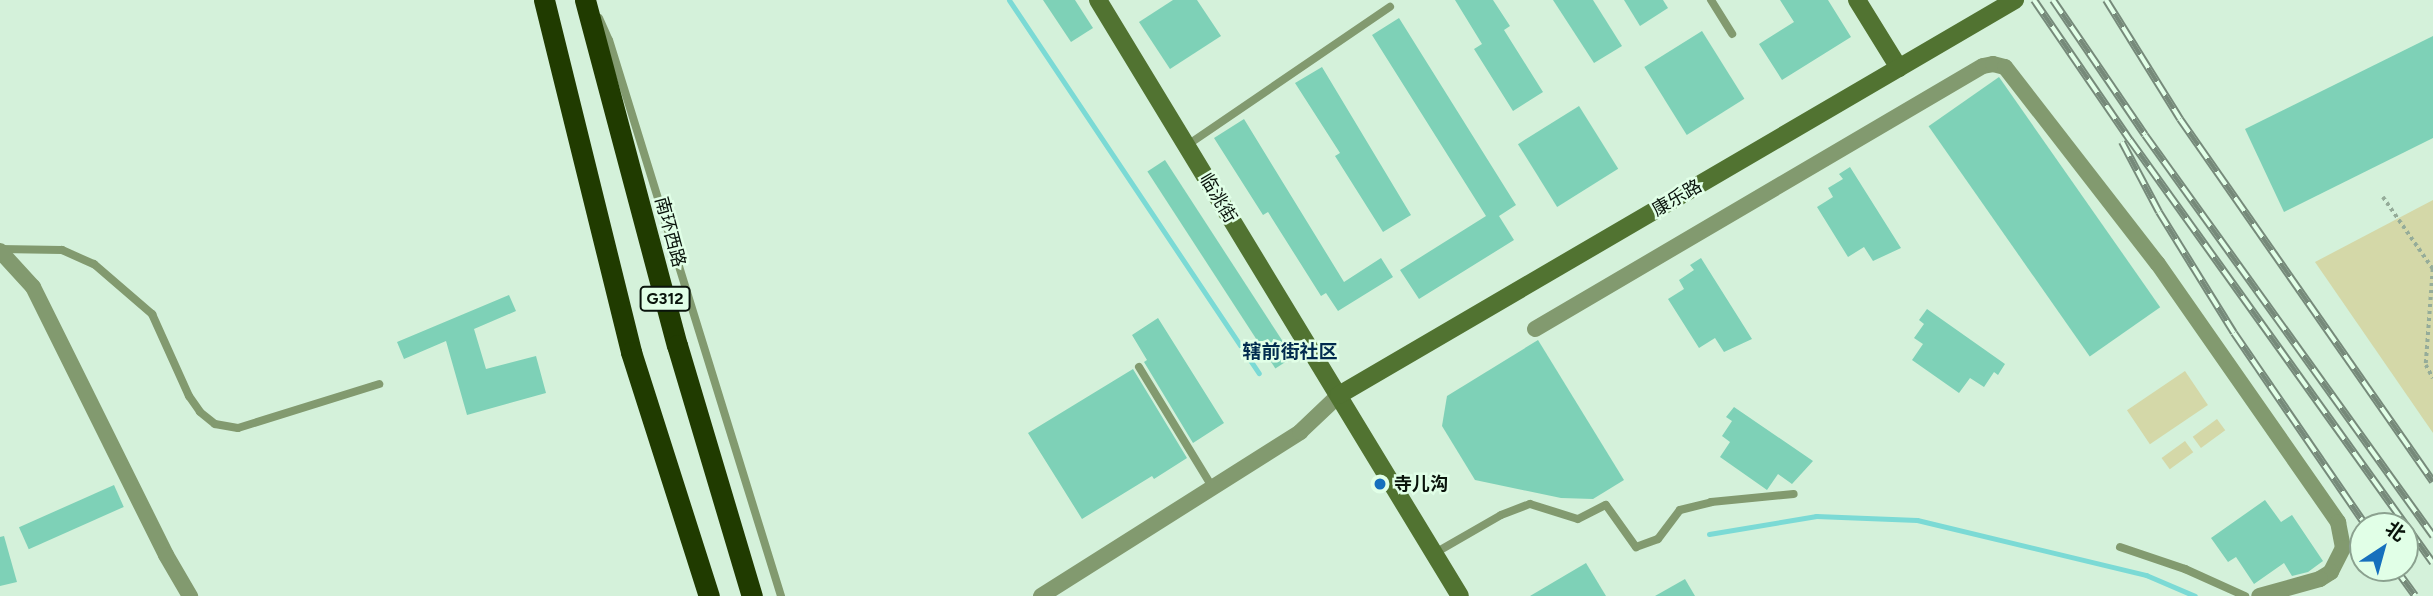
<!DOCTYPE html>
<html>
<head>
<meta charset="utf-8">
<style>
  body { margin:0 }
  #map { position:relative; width:2433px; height:596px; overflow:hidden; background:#d4f1da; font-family:Figtree,"Noto Sans SC",sans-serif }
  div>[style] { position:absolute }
  .green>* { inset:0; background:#d4d8a8; transform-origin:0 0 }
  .stream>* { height:5px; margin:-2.5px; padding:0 2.5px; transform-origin:2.5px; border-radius:2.5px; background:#7bdad5 }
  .building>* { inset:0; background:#7ed1b7; transform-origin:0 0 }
  .path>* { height:3.5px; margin-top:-1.75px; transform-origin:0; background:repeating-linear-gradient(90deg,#95ac99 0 3.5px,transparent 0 7px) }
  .lane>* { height:8px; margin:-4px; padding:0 4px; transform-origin:4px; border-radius:4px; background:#829a6f }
  .street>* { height:16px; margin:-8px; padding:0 8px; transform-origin:8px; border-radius:8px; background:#829a6f }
  .secondary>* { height:18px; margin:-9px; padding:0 9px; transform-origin:9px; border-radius:9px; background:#517331 }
  .highway>* { height:21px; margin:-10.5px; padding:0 10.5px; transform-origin:10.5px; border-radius:10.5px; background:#203b00 }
  .rail>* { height:8px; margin-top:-4px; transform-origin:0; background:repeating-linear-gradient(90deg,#e1ffe7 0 16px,#768a7a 0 32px); box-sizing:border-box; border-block:2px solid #768a7a }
  .dots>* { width:19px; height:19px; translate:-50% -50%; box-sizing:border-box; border:4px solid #e1ffe7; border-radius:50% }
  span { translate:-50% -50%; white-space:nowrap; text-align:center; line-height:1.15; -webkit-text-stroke:5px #e1ffe7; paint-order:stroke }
  .shield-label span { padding:2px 5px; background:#e1ffe7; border:2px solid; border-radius:5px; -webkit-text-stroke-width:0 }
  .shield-label { font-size:16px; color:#09130b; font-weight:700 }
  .street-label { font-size:18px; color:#09130b }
  .poi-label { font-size:18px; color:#09130b; font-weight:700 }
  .left { translate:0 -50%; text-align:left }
  .neighbourhood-label { font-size:19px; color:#012b4f; font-weight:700 }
  .north { position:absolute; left:2349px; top:512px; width:70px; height:70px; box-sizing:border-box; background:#e1ffe7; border:2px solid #8ba18f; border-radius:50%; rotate:36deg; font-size:19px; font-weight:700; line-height:28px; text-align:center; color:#09130b }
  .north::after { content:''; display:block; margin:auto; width:24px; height:32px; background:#1670bd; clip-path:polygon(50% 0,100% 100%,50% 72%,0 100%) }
</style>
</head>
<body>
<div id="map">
  <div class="green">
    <i style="clip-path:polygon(2433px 200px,2433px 433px,2315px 262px)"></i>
    <i style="left:2185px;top:371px;width:41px;height:70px;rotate:56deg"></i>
    <i style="left:2217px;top:419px;width:14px;height:30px;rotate:54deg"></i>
    <i style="left:2185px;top:441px;width:14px;height:29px;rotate:54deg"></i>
  </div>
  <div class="stream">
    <i style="left:1009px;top:0;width:449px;rotate:56.2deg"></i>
    <i style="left:1709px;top:534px;width:109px;rotate:-9.5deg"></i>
    <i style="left:1816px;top:516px;width:101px;rotate:2.3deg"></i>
    <i style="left:1917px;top:520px;width:236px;rotate:13.5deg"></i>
    <i style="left:2146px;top:575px;width:53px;rotate:23.2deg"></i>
  </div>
  <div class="building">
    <i style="clip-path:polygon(1043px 0,1075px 0,1093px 28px,1071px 42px)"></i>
    <i style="clip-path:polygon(1173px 0,1197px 0,1221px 36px,1170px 69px,1139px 22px)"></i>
    <i style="clip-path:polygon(1455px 0,1493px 0,1510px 26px,1504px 30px,1543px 92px,1513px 111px,1474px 49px,1482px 44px)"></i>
    <i style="clip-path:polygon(1553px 0,1593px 0,1622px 46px,1594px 63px)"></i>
    <i style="clip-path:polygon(1624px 0,1663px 0,1668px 8px,1640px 26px)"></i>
    <i style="clip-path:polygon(1780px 0,1828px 0,1851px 37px,1782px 80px,1759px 44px,1794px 22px)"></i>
    <i style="clip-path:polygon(1399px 18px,1516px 205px,1499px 216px,1514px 240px,1419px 299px,1400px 270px,1486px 216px,1372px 35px)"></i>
    <i style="left:1702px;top:31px;width:80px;height:68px;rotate:58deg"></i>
    <i style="clip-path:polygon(2433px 36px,2433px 138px,2284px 212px,2245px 129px)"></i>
    <i style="clip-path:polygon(1322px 67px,1411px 215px,1383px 232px,1335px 156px,1340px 153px,1295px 83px)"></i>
    <i style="left:1999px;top:77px;width:281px;height:86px;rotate:55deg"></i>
    <i style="left:1579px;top:106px;width:74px;height:72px;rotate:58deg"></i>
    <i style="clip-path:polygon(1244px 119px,1344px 282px,1381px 258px,1393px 277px,1338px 311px,1326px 293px,1321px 296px,1268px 212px,1263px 215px,1214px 138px)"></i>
    <i style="left:1165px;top:160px;width:235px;height:21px;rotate:57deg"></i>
    <i style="clip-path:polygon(1850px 167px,1901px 248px,1873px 261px,1864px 247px,1848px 257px,1817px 207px,1833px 197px,1828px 188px,1843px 179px,1839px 174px)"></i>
    <i style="clip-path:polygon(1701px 258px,1752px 339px,1724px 352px,1715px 338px,1699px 348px,1668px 299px,1684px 289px,1679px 280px,1694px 270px,1690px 265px)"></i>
    <i style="clip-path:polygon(509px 295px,516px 311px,474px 329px,486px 369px,536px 356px,546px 393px,467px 415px,446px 341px,404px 359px,397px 342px)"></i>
    <i style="clip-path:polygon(1927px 309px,2005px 364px,1998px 375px,1994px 372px,1984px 387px,1970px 378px,1959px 393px,1912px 360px,1923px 344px,1914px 338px,1924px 324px,1919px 320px)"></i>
    <i style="clip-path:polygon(1158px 318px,1224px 423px,1193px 443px,1144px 362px,1147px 360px,1132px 335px)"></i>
    <i style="clip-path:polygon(1538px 340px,1624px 480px,1593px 499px,1561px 498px,1475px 480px,1442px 426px,1447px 396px)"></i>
    <i style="clip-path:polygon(1133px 369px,1187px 458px,1154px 479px,1152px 476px,1082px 519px,1028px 433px)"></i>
    <i style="clip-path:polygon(1734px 407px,1813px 461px,1792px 484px,1778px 474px,1767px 490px,1720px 457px,1730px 442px,1722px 436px,1732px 421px,1726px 417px)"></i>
    <i style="left:114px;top:485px;width:24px;height:104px;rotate:66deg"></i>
    <i style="clip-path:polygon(2265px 500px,2281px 522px,2292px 515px,2323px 561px,2308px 572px,2292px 576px,2284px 563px,2254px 584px,2236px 557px,2228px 562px,2211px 538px)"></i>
    <i style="clip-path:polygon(4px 536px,17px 582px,0 586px,0 537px)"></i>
    <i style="clip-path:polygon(1586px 563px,1606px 596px,1530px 596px)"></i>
    <i style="clip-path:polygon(1685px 579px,1695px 596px,1655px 596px)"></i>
  </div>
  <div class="path">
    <i style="left:2383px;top:197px;width:88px;rotate:55.2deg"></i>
    <i style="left:2433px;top:269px;width:96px;rotate:94.2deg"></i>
    <i style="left:2426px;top:365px;width:15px;rotate:62deg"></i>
  </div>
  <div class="lane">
    <i style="left:1711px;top:0;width:40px;rotate:58deg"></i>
    <i style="left:599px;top:18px;width:24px;rotate:66deg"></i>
    <i style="left:609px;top:40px;width:582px;rotate:72.81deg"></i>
    <i style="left:1186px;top:146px;width:247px;rotate:-34.3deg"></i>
    <i style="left:0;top:249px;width:62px;rotate:0.9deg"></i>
    <i style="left:62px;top:250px;width:35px;rotate:24deg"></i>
    <i style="left:94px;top:264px;width:77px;rotate:40.8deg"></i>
    <i style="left:152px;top:314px;width:90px;rotate:65.7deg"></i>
    <i style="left:189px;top:396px;width:19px;rotate:55deg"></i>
    <i style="left:200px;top:412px;width:19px;rotate:39deg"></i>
    <i style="left:215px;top:424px;width:23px;rotate:10deg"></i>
    <i style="left:238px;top:428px;width:148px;rotate:-17.3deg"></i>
    <i style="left:1139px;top:367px;width:142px;rotate:58.6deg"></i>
    <i style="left:2120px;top:547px;width:69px;rotate:18.7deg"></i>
    <i style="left:2185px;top:569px;width:66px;rotate:24.2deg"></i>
    <i style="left:1435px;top:553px;width:76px;rotate:-29.9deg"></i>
    <i style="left:1501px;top:515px;width:31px;rotate:-21deg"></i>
    <i style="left:1530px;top:504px;width:50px;rotate:17.4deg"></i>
    <i style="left:1578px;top:519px;width:31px;rotate:-27deg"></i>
    <i style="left:1606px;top:505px;width:52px;rotate:54.5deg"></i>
    <i style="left:1636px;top:547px;width:23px;rotate:-20deg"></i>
    <i style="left:1658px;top:539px;width:36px;rotate:-53deg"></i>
    <i style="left:1680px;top:510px;width:32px;rotate:-14deg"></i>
    <i style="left:1711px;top:502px;width:83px;rotate:-5.5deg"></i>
  </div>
  <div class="street">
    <i style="left:0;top:251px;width:49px;rotate:47.5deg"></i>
    <i style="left:33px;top:287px;width:299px;rotate:63.6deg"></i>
    <i style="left:166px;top:555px;width:48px;rotate:59.7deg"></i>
    <i style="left:1535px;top:329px;width:519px;rotate:-30.42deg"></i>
    <i style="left:1983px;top:66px;width:10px;rotate:-11deg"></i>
    <i style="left:1993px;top:64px;width:12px;rotate:14deg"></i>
    <i style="left:2005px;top:67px;width:249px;rotate:52.2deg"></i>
    <i style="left:2158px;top:264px;width:315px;rotate:55.1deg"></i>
    <i style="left:2338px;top:522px;width:26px;rotate:79deg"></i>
    <i style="left:2343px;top:548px;width:27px;rotate:117deg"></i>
    <i style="left:2331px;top:572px;width:13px;rotate:148deg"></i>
    <i style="left:2320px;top:579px;width:63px;rotate:164.4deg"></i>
    <i style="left:1041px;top:596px;width:307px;rotate:-32.3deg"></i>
    <i style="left:1300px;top:432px;width:54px;rotate:-43.5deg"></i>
  </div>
  <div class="secondary">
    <i style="left:1098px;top:0;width:697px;rotate:58.73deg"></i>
    <i style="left:1857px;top:0;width:80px;rotate:58.3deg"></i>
    <i style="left:1339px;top:395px;width:783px;rotate:-30.3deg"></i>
  </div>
  <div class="highway">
    <i style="left:544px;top:0;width:363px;rotate:76.1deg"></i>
    <i style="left:631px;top:352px;width:256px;rotate:72.3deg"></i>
    <i style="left:585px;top:0;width:357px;rotate:75.1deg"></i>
    <i style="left:677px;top:345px;width:262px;rotate:73.4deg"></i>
  </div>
  <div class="rail">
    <i style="left:2034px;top:0;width:170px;rotate:55.6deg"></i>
    <i style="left:2130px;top:140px;width:520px;rotate:54.39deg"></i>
    <i style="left:2053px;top:0;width:163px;rotate:55.7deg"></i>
    <i style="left:2145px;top:135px;width:494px;rotate:54.3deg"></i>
    <i style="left:2106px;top:0;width:140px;rotate:58.1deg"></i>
    <i style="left:2180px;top:119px;width:442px;rotate:55.1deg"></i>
    <i style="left:2122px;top:142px;width:79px;rotate:62.1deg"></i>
    <i style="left:2159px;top:212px;width:142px;rotate:58.2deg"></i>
    <i style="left:2234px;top:333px;width:234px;rotate:55.6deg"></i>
    <i style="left:2395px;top:568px;width:34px;rotate:54deg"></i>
  </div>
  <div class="dots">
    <i style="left:1380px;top:484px;background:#1670bd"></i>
  </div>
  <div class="shield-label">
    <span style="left:665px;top:299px">G312</span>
  </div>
  <div class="street-label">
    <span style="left:1218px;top:198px;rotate:59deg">临洮街</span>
    <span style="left:1677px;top:198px;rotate:-30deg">康乐路</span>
    <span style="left:670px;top:232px;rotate:75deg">南环西路</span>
  </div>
  <div class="poi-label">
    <span class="left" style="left:1394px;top:484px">寺儿沟</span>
  </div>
  <div class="neighbourhood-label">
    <span style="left:1290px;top:352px">辖前街社区</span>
  </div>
  <div class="north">北</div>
</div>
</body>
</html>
